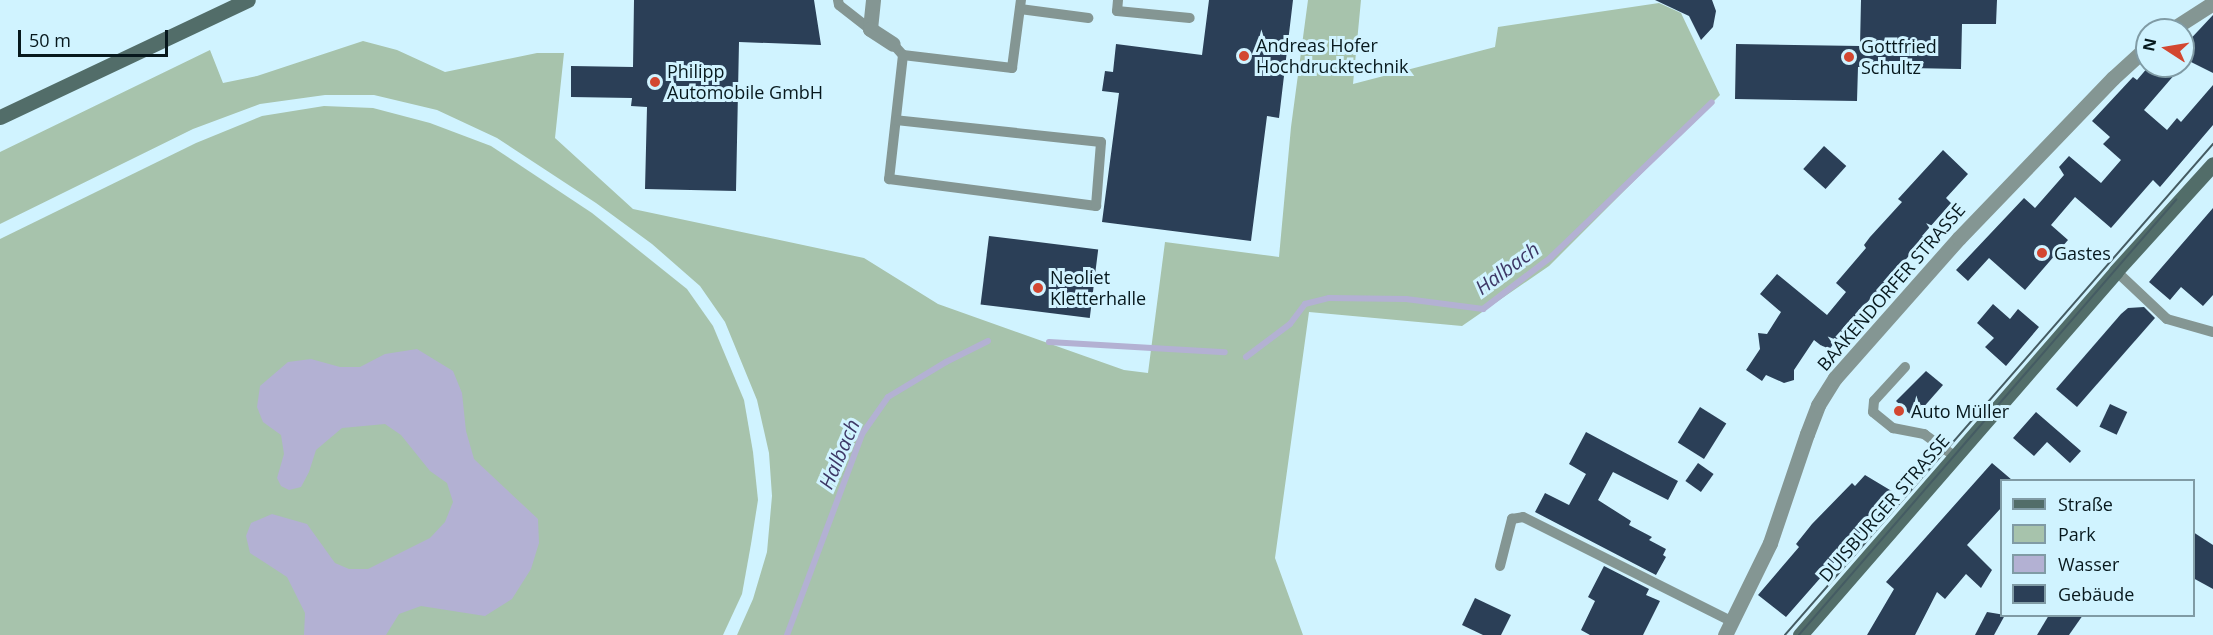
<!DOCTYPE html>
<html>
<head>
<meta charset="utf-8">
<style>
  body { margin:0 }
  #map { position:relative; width:2213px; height:635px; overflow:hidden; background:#d0f3ff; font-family:"Open Sans",sans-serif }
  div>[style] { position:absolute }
  .green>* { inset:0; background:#a7c3ac }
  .water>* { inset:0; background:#b3b1d3 }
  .stream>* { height:6px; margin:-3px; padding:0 3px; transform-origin:3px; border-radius:3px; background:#b3b1d3 }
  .building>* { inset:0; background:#2b3f57; transform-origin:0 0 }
  .lane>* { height:10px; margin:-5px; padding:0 5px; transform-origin:5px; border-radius:5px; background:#849693 }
  .street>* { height:15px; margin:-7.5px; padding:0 7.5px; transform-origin:7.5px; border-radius:7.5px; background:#849693 }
  .secondary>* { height:15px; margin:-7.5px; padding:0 7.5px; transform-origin:7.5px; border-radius:7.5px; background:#526d69 }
  .tram>* { height:1.5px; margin:-0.75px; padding:0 0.75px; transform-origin:0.75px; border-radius:0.75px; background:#455c63 }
  .dots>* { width:16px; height:16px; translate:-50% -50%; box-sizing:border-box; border:3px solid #d0f3ff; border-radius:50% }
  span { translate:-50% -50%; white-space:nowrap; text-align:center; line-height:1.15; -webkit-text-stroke:6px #d0f3ff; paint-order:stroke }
  .poi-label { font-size:18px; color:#07181d }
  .left { translate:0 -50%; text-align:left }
  .street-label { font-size:18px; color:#07181d }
  .water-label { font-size:20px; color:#3e3866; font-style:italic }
  .legend { position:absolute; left:2000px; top:479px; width:195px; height:138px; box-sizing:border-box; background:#d0f3ff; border:2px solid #809ba5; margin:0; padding:8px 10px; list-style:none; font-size:18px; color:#07181d }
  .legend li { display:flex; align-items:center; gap:12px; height:30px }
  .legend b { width:30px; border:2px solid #809ba5 }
  .north { position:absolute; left:2135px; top:18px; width:60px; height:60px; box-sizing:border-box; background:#d0f3ff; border:2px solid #809ba5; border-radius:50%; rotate:282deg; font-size:16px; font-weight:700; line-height:24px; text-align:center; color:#07181d }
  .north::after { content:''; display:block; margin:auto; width:21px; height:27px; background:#d34731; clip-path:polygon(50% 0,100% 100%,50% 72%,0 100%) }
  .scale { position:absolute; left:18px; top:30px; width:150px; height:27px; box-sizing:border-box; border:3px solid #07181d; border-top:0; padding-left:8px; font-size:18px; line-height:21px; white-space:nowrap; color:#07181d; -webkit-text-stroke:4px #d0f3ff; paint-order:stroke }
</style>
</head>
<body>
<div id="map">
  <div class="green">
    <i style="clip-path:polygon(1308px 0,1361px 0,1353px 84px,1495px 47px,1498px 27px,1659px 3px,1681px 13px,1720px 95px,1549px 266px,1462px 326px,1309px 312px,1275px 558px,1303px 635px,737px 635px,753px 599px,767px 552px,772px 496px,769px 453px,757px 400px,725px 322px,700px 286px,652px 244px,596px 203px,497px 138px,437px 110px,374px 95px,325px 95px,260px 104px,193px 129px,0 224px,0 152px,210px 50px,223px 83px,257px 76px,363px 41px,397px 50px,445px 72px,537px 53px,564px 53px,555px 138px,633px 209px,864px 258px,938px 304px,1124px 370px,1148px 373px,1165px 242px,1279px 257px,1291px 127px)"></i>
    <i style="clip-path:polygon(324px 106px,373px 108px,430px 123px,491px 146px,592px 213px,687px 289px,713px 326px,744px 400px,753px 452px,758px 500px,751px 544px,742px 594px,723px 635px,0 635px,0 239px,196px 143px,262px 116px)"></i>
  </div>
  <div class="water">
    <i style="clip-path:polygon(417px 349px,453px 371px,462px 393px,466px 431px,474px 459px,538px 519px,539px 543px,531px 569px,512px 599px,485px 616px,421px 606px,399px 614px,386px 635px,304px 635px,305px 613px,287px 577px,250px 553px,246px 536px,251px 523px,272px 514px,307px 524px,335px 563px,349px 569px,368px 569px,430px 538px,445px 522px,453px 502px,447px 483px,430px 471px,401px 435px,385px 424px,342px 428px,316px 450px,309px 472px,301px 487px,289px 490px,281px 486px,277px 478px,284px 454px,281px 435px,263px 422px,257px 407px,260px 386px,288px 362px,311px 359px,340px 367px,360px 367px,385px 354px)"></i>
  </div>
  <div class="stream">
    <i style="left:1049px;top:342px;width:176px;rotate:3.3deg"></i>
    <i style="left:1246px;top:357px;width:55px;rotate:-36.9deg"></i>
    <i style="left:1290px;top:324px;width:25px;rotate:-53deg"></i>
    <i style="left:1305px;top:304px;width:25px;rotate:-14deg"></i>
    <i style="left:1329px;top:298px;width:77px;rotate:0.7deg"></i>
    <i style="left:1406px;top:299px;width:78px;rotate:7.4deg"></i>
    <i style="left:1483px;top:309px;width:86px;rotate:-37.4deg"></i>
    <i style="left:1551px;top:257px;width:223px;rotate:-43.9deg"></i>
    <i style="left:787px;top:635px;width:215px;rotate:-69.5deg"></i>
    <i style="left:862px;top:434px;width:45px;rotate:-54.9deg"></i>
    <i style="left:888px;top:397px;width:68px;rotate:-31.1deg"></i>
    <i style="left:946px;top:362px;width:47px;rotate:-26.6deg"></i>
  </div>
  <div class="building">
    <i style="clip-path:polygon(634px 0,814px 0,821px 45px,739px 42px,736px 191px,645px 189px,647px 107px,631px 106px,632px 98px,571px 97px,571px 66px,633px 67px)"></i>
    <i style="clip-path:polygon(1209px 0,1293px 0,1279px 118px,1267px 116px,1251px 241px,1102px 222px,1119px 93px,1102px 91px,1105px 71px,1113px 72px,1116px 44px,1202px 55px)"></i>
    <i style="clip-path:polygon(1655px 0,1712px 0,1716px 11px,1713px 27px,1701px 40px,1689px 16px)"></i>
    <i style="clip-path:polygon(1861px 0,1997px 0,1996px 24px,1962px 24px,1961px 69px,1858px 67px,1857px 101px,1735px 99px,1736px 44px,1860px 46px)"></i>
    <i style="clip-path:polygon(2213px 15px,2213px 73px,2183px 58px,2183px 47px)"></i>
    <i style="clip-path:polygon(2149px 66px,2182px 66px,2144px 110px,2167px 130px,2177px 118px,2181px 122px,2213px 85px,2213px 125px,2160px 187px,2153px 180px,2111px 228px,2075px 197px,2051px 225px,2068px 240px,2025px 290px,1989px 258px,1968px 281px,1956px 270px,2024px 198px,2035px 208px,2064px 175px,2059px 167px,2069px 156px,2101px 183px,2121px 160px,2103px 144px,2110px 137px,2092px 121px,2133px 77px,2137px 80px)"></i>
    <i style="left:1824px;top:146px;width:30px;height:31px;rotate:42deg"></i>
    <i style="clip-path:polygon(1943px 150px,1968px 174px,1946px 198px,1951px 203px,1922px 236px,1925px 238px,1854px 317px,1828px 351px,1814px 340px,1794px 370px,1794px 380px,1784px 383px,1766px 375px,1762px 381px,1746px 370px,1760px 349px,1758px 333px,1767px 334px,1781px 312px,1760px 294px,1777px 274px,1827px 315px,1846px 292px,1836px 283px,1866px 248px,1864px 245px,1870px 237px,1902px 202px,1898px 199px)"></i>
    <i style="clip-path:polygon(2213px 208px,2213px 295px,2203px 306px,2181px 287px,2170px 300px,2149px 282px)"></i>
    <i style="left:989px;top:236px;width:110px;height:69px;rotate:7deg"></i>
    <i style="clip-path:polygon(1993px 304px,2010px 319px,2018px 309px,2039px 327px,2006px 366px,1985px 347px,1994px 338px,1977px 323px)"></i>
    <i style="clip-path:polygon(2144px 307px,2155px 318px,2077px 407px,2056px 389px,2121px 314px,2128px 308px)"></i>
    <i style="clip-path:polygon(1926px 371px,1943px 385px,1914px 418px,1896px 401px)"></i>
    <i style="left:2110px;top:404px;width:19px;height:25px;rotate:25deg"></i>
    <i style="left:1700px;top:407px;width:31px;height:42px;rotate:32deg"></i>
    <i style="clip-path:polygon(2036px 412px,2081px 451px,2070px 463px,2047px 442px,2034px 456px,2013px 438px)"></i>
    <i style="clip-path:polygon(1586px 432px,1678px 481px,1668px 500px,1613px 472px,1598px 500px,1631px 521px,1629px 525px,1652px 537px,1649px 540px,1666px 549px,1663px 555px,1666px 557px,1656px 575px,1535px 512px,1545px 493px,1569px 505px,1586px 474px,1569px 464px)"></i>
    <i style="left:1698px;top:463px;width:19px;height:22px;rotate:35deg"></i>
    <i style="clip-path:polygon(1992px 463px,2012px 480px,2001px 480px,2001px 508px,1967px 545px,1992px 570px,1981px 588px,1966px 574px,1945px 599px,1937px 592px,1915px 635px,1867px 635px,1894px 589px,1886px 582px)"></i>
    <i style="clip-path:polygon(1865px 475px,1895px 493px,1786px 617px,1758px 595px,1799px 547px,1796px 544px,1812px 524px,1852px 483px,1855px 486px)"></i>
    <i style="clip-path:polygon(2193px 532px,2213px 545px,2213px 589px,2193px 578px)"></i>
    <i style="clip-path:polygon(1604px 566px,1649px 589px,1646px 595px,1660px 601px,1643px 635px,1590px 635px,1581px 630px,1595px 601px,1588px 597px)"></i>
    <i style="clip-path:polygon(1475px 598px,1511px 615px,1501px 635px,1483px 635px,1462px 625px)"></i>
    <i style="clip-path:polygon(1987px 612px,2005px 615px,1994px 635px,1975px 635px)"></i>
    <i style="clip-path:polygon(2049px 615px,2083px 615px,2069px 635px,2037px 635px)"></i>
  </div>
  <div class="lane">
    <i style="left:838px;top:0;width:5px;rotate:79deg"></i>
    <i style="left:839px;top:5px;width:39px;rotate:38deg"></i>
    <i style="left:1118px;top:0;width:11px;rotate:95deg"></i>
    <i style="left:1117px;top:11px;width:73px;rotate:5.5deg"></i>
    <i style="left:1020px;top:9px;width:69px;rotate:7.5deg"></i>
    <i style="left:893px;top:44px;width:15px;rotate:48deg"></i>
    <i style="left:903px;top:55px;width:125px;rotate:96.4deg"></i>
    <i style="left:889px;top:179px;width:209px;rotate:7.4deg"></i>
    <i style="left:1096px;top:206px;width:64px;rotate:-85.5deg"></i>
    <i style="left:1101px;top:142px;width:206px;rotate:-173.9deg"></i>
    <i style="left:903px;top:55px;width:110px;rotate:6.8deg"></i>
    <i style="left:1012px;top:68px;width:69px;rotate:-82.5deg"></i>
    <i style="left:2116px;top:271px;width:70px;rotate:43.3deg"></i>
    <i style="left:2167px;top:319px;width:48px;rotate:15.8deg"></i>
    <i style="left:1905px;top:367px;width:46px;rotate:132.4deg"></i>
    <i style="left:1874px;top:401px;width:11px;rotate:95deg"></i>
    <i style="left:1873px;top:412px;width:26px;rotate:39deg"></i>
    <i style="left:1893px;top:428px;width:32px;rotate:11deg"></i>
    <i style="left:1924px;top:434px;width:37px;rotate:36deg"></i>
    <i style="left:1500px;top:566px;width:49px;rotate:-75.7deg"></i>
    <i style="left:1512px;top:519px;width:11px;rotate:-10deg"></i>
    <i style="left:1523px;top:517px;width:233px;rotate:26.6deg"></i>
  </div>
  <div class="street">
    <i style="left:873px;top:0;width:29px;rotate:96deg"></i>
    <i style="left:870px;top:29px;width:27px;rotate:33deg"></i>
    <i style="left:2171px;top:30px;width:50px;rotate:-32.7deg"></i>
    <i style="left:1725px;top:635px;width:102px;rotate:-63.9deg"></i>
    <i style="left:1770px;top:543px;width:115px;rotate:-71.3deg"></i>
    <i style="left:1807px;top:434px;width:31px;rotate:-69deg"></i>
    <i style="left:1818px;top:405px;width:32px;rotate:-58deg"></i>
    <i style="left:1835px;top:378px;width:187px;rotate:-48.5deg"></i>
    <i style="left:1959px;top:238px;width:222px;rotate:-46.1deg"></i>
    <i style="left:2113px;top:78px;width:46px;rotate:-42.4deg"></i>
  </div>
  <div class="secondary">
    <i style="left:0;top:117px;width:274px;rotate:-25.3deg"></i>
    <i style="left:1800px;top:635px;width:482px;rotate:-49deg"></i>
    <i style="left:2116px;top:271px;width:144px;rotate:-47.8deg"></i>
  </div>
  <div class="tram">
    <i style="left:1785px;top:635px;width:651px;rotate:-48.92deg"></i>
    <i style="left:1799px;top:635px;width:576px;rotate:-49.09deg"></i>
  </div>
  <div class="dots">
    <i style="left:1244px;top:56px;background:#d34731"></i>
    <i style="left:1849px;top:57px;background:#d34731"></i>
    <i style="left:655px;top:82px;background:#d34731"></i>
    <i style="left:2042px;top:253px;background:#d34731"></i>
    <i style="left:1038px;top:288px;background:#d34731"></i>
    <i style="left:1899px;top:411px;background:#d34731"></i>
  </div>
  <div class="poi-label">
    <span class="left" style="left:1256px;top:56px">Andreas Hofer<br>Hochdrucktechnik</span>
    <span class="left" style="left:1861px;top:57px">Gottfried<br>Schultz</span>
    <span class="left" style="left:667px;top:82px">Philipp<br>Automobile GmbH</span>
    <span class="left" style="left:2054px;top:253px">Gastes</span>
    <span class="left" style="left:1050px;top:288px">Neoliet<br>Kletterhalle</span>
    <span class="left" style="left:1911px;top:411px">Auto Müller</span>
  </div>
  <div class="street-label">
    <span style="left:1891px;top:287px;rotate:-49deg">BAAKENDORFER STRASSE</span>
    <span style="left:1884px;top:508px;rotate:-49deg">DUISBURGER STRASSE</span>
  </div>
  <div class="water-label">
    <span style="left:1507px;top:268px;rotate:-36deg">Halbach</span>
    <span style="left:839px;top:454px;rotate:-67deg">Halbach</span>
  </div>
  <ul class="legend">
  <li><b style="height:8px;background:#526d69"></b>Straße</li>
  <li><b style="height:16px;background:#a7c3ac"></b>Park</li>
  <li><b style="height:16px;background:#b3b1d3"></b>Wasser</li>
  <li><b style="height:16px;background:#2b3f57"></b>Gebäude</li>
  </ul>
  <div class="north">N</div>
  <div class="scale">50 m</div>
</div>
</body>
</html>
